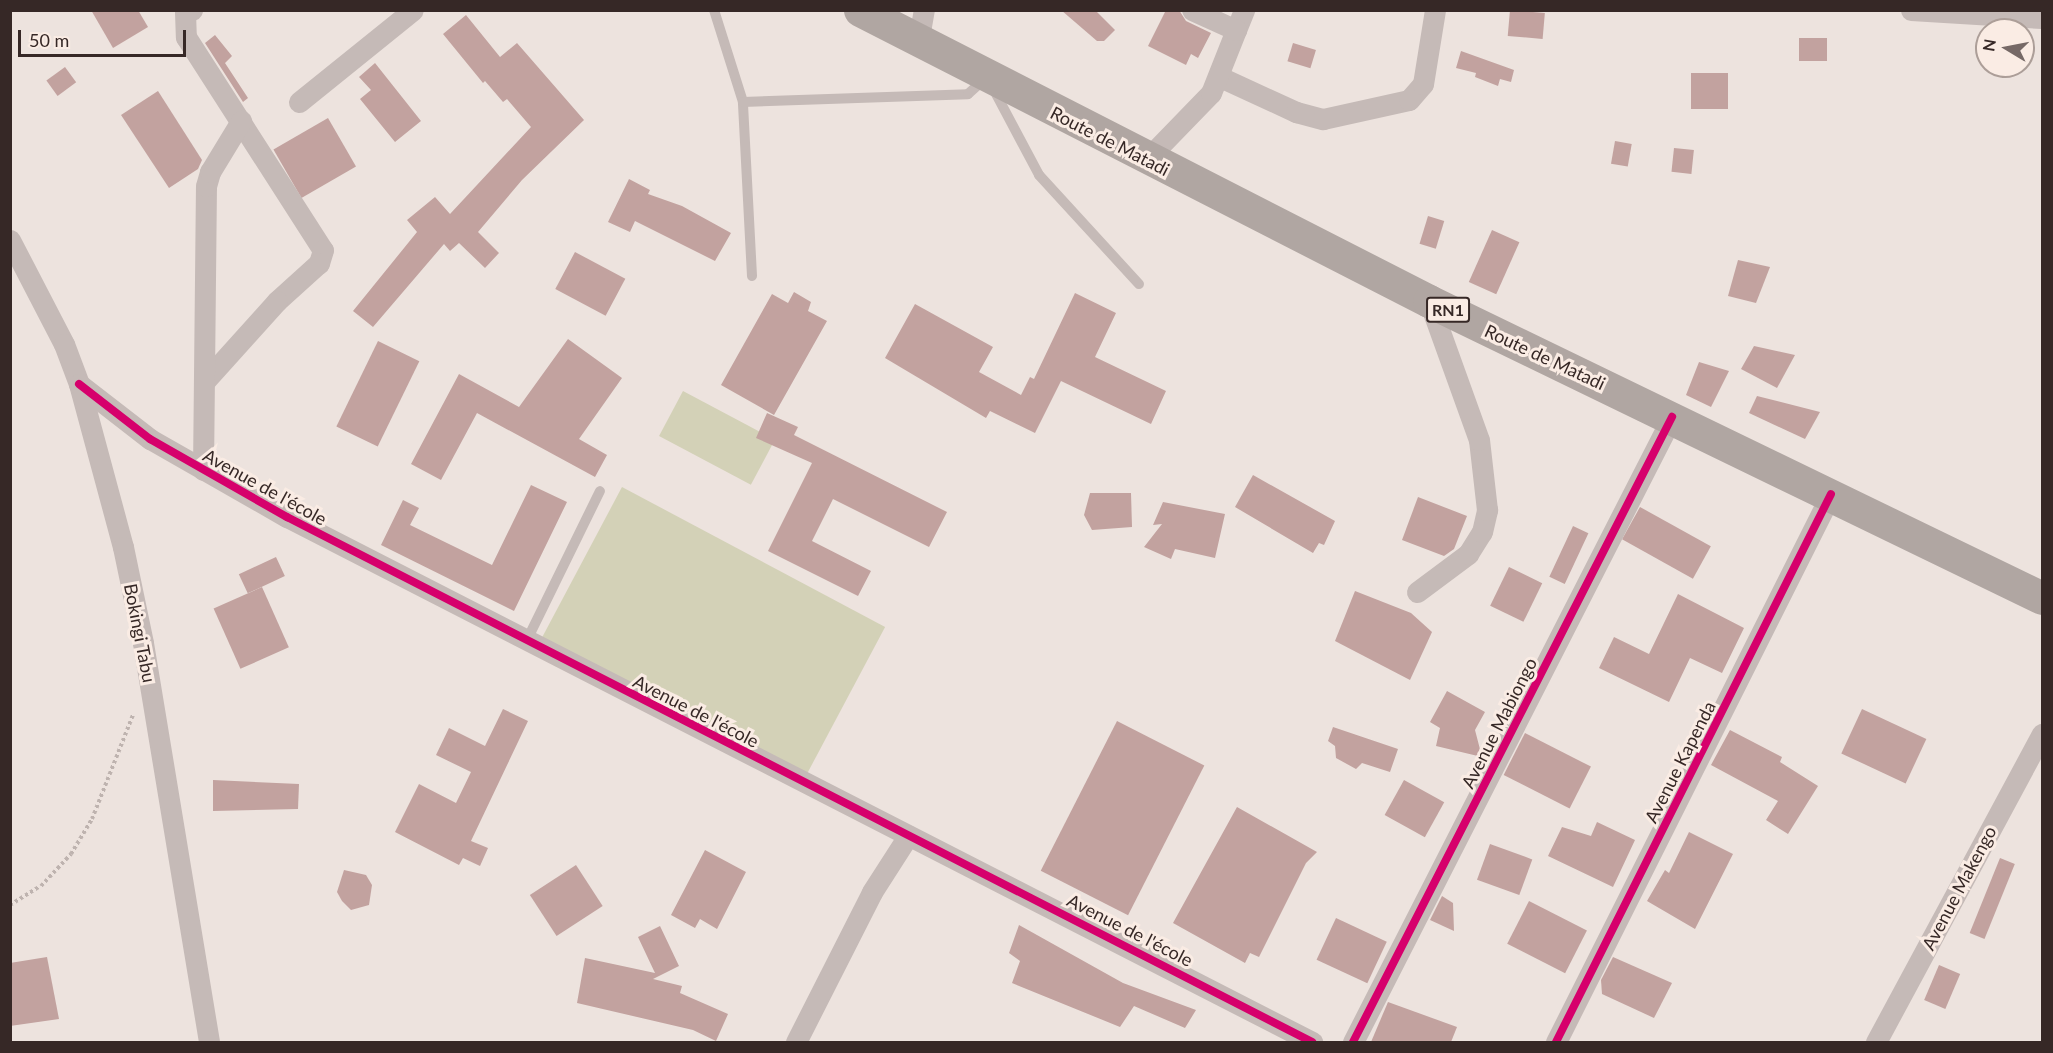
<!DOCTYPE html>
<html>
<head>
<meta charset="utf-8">
<style>
  body { margin:0 }
  #map { position:relative; width:2053px; height:1053px; overflow:hidden; background:#ede3de; font-family:Lato,sans-serif }
  div>[style] { position:absolute }
  .green>* { inset:0; background:#d3d1b7; transform-origin:0 0 }
  .building>* { inset:0; background:#c2a29f; transform-origin:0 0 }
  .path>* { height:4px; margin-top:-2px; transform-origin:0; background:repeating-linear-gradient(90deg,#beb3af 0 3px,transparent 0 6px) }
  .service>* { height:10px; margin:-5px; padding:0 5px; transform-origin:5px; border-radius:5px; background:#c5bab7 }
  .minor>* { height:21px; margin:-10.5px; padding:0 10.5px; transform-origin:10.5px; border-radius:10.5px; background:#c5bab7 }
  .trunk>* { height:33px; margin:-16.5px; padding:0 16.5px; transform-origin:16.5px; border-radius:16.5px; background:#b0a6a2 }
  .cycleway>* { height:8px; margin:-4px; padding:0 4px; transform-origin:4px; border-radius:4px; background:#d6006c }
  span { translate:-50% -50%; white-space:nowrap; text-align:center; line-height:1.15; -webkit-text-stroke:6px #faece4; paint-order:stroke }
  .shield-label span { padding:2px 4px; background:#faece4; border:2px solid; border-radius:4px; -webkit-text-stroke-width:0 }
  .shield-label { font-size:16px; color:#362826; font-weight:700 }
  .street-label { font-size:18px; color:#362826 }
  .frame { position:absolute; inset:0; border:12px solid #362826; pointer-events:none }
  .north { position:absolute; left:1975px; top:18px; width:60px; height:60px; box-sizing:border-box; background:#faece4; border:2px solid #ac9e98; border-radius:50%; rotate:280deg; font-size:16px; font-weight:700; line-height:24px; text-align:center; color:#362826 }
  .north::after { content:''; display:block; margin:auto; width:21px; height:27px; background:#766966; clip-path:polygon(50% 0,100% 100%,50% 72%,0 100%) }
  .scale { position:absolute; left:18px; top:30px; width:168px; height:27px; box-sizing:border-box; border:3px solid #362826; border-top:0; padding-left:8px; font-size:18px; line-height:21px; white-space:nowrap; color:#362826; -webkit-text-stroke:4px #faece4; paint-order:stroke }
</style>
</head>
<body>
<div id="map">
  <div class="green">
    <i style="left:683px;top:391px;width:104px;height:51px;rotate:28deg"></i>
    <i style="left:622px;top:487px;width:298px;height:174px;rotate:28deg"></i>
  </div>
  <div class="building">
    <i style="clip-path:polygon(91px 10px,138px 10px,148px 27px,113px 48px)"></i>
    <i style="clip-path:polygon(1061px 10px,1095px 10px,1115px 30px,1104px 41px,1097px 41px)"></i>
    <i style="clip-path:polygon(1166px 10px,1179px 10px,1186px 21px,1211px 33px,1198px 58px,1191px 54px,1186px 65px,1148px 46px)"></i>
    <i style="left:1510px;top:10px;width:35px;height:26px;rotate:5deg"></i>
    <i style="clip-path:polygon(466px 15px,500px 57px,517px 43px,584px 120px,522px 180px,478px 232px,499px 253px,485px 268px,459px 243px,450px 251px,444px 244px,373px 327px,353px 311px,417px 232px,407px 220px,435px 197px,450px 214px,531px 127px,507px 99px,503px 102px,485px 81px,483px 83px,443px 34px)"></i>
    <i style="clip-path:polygon(215px 35px,232px 56px,225px 63px,248px 98px,243px 102px,205px 43px)"></i>
    <i style="left:1799px;top:38px;width:28px;height:23px"></i>
    <i style="left:1293px;top:43px;width:24px;height:19px;rotate:17deg"></i>
    <i style="clip-path:polygon(1461px 51px,1514px 70px,1511px 82px,1500px 79px,1498px 86px,1475px 77px,1476px 73px,1456px 68px)"></i>
    <i style="clip-path:polygon(375px 63px,421px 121px,395px 142px,360px 99px,371px 90px,359px 77px)"></i>
    <i style="left:65px;top:67px;width:19px;height:23px;rotate:54deg"></i>
    <i style="left:1691px;top:73px;width:37px;height:36px"></i>
    <i style="clip-path:polygon(158px 91px,202px 160px,198px 169px,169px 188px,121px 115px)"></i>
    <i style="left:328px;top:118px;width:56px;height:63px;rotate:60deg"></i>
    <i style="left:1615px;top:141px;width:17px;height:23px;rotate:10deg"></i>
    <i style="left:1674px;top:148px;width:20px;height:24px;rotate:6deg"></i>
    <i style="clip-path:polygon(629px 179px,650px 190px,648px 194px,682px 206px,731px 233px,715px 261px,635px 221px,630px 232px,608px 222px)"></i>
    <i style="left:1428px;top:216px;width:17px;height:29px;rotate:17deg"></i>
    <i style="left:1492px;top:230px;width:30px;height:57px;rotate:24deg"></i>
    <i style="left:575px;top:252px;width:57px;height:42px;rotate:28deg"></i>
    <i style="clip-path:polygon(1738px 260px,1770px 267px,1756px 303px,1728px 296px)"></i>
    <i style="clip-path:polygon(794px 292px,811px 302px,808px 311px,827px 321px,774px 415px,721px 385px,772px 294px,788px 303px)"></i>
    <i style="clip-path:polygon(1075px 293px,1116px 313px,1095px 357px,1166px 391px,1151px 424px,1061px 381px,1035px 433px,990px 411px,986px 418px,885px 358px,915px 304px,993px 347px,979px 372px,1021px 395px,1030px 377px,1034px 379px)"></i>
    <i style="clip-path:polygon(568px 339px,622px 378px,579px 439px,607px 455px,595px 477px,477px 413px,441px 480px,411px 464px,459px 374px,519px 407px)"></i>
    <i style="left:378px;top:341px;width:46px;height:95px;rotate:26deg"></i>
    <i style="clip-path:polygon(1754px 346px,1795px 355px,1777px 388px,1741px 369px)"></i>
    <i style="clip-path:polygon(1699px 362px,1729px 371px,1711px 407px,1686px 395px)"></i>
    <i style="clip-path:polygon(1757px 396px,1820px 412px,1805px 439px,1749px 413px)"></i>
    <i style="clip-path:polygon(767px 413px,798px 427px,794px 435px,947px 512px,929px 547px,833px 499px,812px 541px,871px 571px,858px 596px,768px 551px,812px 463px,756px 438px)"></i>
    <i style="clip-path:polygon(1253px 475px,1335px 521px,1324px 545px,1319px 543px,1313px 553px,1235px 507px)"></i>
    <i style="clip-path:polygon(531px 485px,567px 502px,514px 611px,381px 545px,403px 500px,419px 508px,410px 525px,492px 565px)"></i>
    <i style="clip-path:polygon(1090px 493px,1131px 493px,1132px 527px,1092px 530px,1084px 515px)"></i>
    <i style="clip-path:polygon(1418px 497px,1467px 516px,1454px 549px,1444px 556px,1402px 540px)"></i>
    <i style="clip-path:polygon(1163px 502px,1225px 514px,1215px 558px,1175px 549px,1171px 559px,1144px 547px,1162px 524px,1153px 525px)"></i>
    <i style="left:1640px;top:507px;width:81px;height:37px;rotate:29deg"></i>
    <i style="left:1573px;top:526px;width:17px;height:56px;rotate:25deg"></i>
    <i style="left:276px;top:557px;width:21px;height:41px;rotate:65deg"></i>
    <i style="left:1509px;top:567px;width:37px;height:43px;rotate:26deg"></i>
    <i style="left:262px;top:587px;width:66px;height:53px;rotate:66deg"></i>
    <i style="clip-path:polygon(1355px 591px,1411px 613px,1432px 632px,1410px 680px,1335px 641px)"></i>
    <i style="clip-path:polygon(1678px 594px,1744px 628px,1722px 673px,1690px 658px,1669px 702px,1599px 668px,1614px 637px,1649px 654px)"></i>
    <i style="clip-path:polygon(1447px 691px,1485px 712px,1475px 730px,1482px 757px,1436px 746px,1440px 728px,1430px 722px)"></i>
    <i style="clip-path:polygon(503px 709px,528px 721px,471px 841px,488px 848px,480px 866px,463px 858px,459px 865px,395px 832px,419px 784px,456px 803px,471px 772px,436px 755px,449px 728px,485px 746px)"></i>
    <i style="left:1862px;top:709px;width:71px;height:49px;rotate:25deg"></i>
    <i style="left:1117px;top:721px;width:98px;height:168px;rotate:27deg"></i>
    <i style="clip-path:polygon(1333px 727px,1398px 749px,1390px 772px,1362px 763px,1356px 769px,1336px 758px,1335px 746px,1328px 741px)"></i>
    <i style="clip-path:polygon(1730px 730px,1782px 757px,1780px 762px,1818px 786px,1788px 834px,1766px 820px,1778px 801px,1711px 765px)"></i>
    <i style="left:1525px;top:733px;width:74px;height:47px;rotate:27deg"></i>
    <i style="clip-path:polygon(213px 780px,299px 784px,298px 809px,213px 811px)"></i>
    <i style="left:1404px;top:780px;width:46px;height:40px;rotate:29deg"></i>
    <i style="clip-path:polygon(1237px 807px,1317px 852px,1306px 863px,1259px 957px,1250px 953px,1245px 963px,1173px 923px)"></i>
    <i style="clip-path:polygon(1597px 822px,1635px 840px,1613px 887px,1548px 856px,1562px 827px,1591px 836px)"></i>
    <i style="clip-path:polygon(1689px 832px,1733px 854px,1695px 929px,1647px 901px,1665px 870px,1669px 873px)"></i>
    <i style="left:1490px;top:844px;width:45px;height:38px;rotate:20deg"></i>
    <i style="clip-path:polygon(705px 850px,746px 872px,717px 929px,700px 919px,695px 928px,671px 915px)"></i>
    <i style="left:2000px;top:858px;width:16px;height:81px;rotate:22deg"></i>
    <i style="left:576px;top:865px;width:49px;height:55px;rotate:57deg"></i>
    <i style="clip-path:polygon(344px 870px,366px 875px,372px 885px,369px 905px,351px 910px,342px 901px,337px 892px)"></i>
    <i style="clip-path:polygon(1442px 896px,1453px 903px,1454px 931px,1430px 920px)"></i>
    <i style="left:1529px;top:901px;width:65px;height:48px;rotate:27deg"></i>
    <i style="left:1336px;top:918px;width:56px;height:46px;rotate:25deg"></i>
    <i style="clip-path:polygon(1019px 925px,1123px 983px,1196px 1010px,1185px 1028px,1134px 1006px,1120px 1027px,1012px 983px,1020px 961px,1009px 953px)"></i>
    <i style="clip-path:polygon(660px 926px,679px 966px,653px 979px,682px 986px,680px 993px,728px 1014px,716px 1041px,693px 1030px,577px 1003px,585px 958px,655px 973px,638px 937px)"></i>
    <i style="clip-path:polygon(47px 957px,59px 1019px,10px 1026px,10px 963px)"></i>
    <i style="clip-path:polygon(1613px 957px,1672px 983px,1654px 1018px,1602px 994px,1601px 980px)"></i>
    <i style="left:1939px;top:965px;width:23px;height:38px;rotate:23deg"></i>
    <i style="clip-path:polygon(1388px 1002px,1457px 1027px,1451px 1042px,1371px 1042px)"></i>
  </div>
  <div class="path">
    <i style="left:10px;top:905px;width:36px;rotate:-32deg"></i>
    <i style="left:41px;top:886px;width:44px;rotate:-46.8deg"></i>
    <i style="left:71px;top:854px;width:41px;rotate:-59deg"></i>
    <i style="left:92px;top:819px;width:112px;rotate:-68.5deg"></i>
  </div>
  <div class="service">
    <i style="left:714px;top:10px;width:96px;rotate:72.5deg"></i>
    <i style="left:752px;top:276px;width:174px;rotate:-93deg"></i>
    <i style="left:743px;top:102px;width:225px;rotate:-2deg"></i>
    <i style="left:968px;top:94px;width:25px;rotate:-42deg"></i>
    <i style="left:987px;top:77px;width:111px;rotate:62deg"></i>
    <i style="left:1039px;top:175px;width:148px;rotate:47.5deg"></i>
    <i style="left:526px;top:642px;width:168px;rotate:-63.9deg"></i>
  </div>
  <div class="minor">
    <i style="left:192px;top:10px;width:7px;rotate:164deg"></i>
    <i style="left:185px;top:12px;width:25px;rotate:88deg"></i>
    <i style="left:186px;top:37px;width:253px;rotate:57.3deg"></i>
    <i style="left:323px;top:250px;width:14px;rotate:107deg"></i>
    <i style="left:319px;top:263px;width:57px;rotate:137.9deg"></i>
    <i style="left:277px;top:301px;width:108px;rotate:132deg"></i>
    <i style="left:1911px;top:10px;width:131px;rotate:3.5deg"></i>
    <i style="left:1236px;top:30px;width:22px;rotate:-68deg"></i>
    <i style="left:918px;top:43px;width:34px;rotate:-80deg"></i>
    <i style="left:1220px;top:77px;width:84px;rotate:24.7deg"></i>
    <i style="left:1296px;top:112px;width:28px;rotate:15deg"></i>
    <i style="left:1323px;top:119px;width:88px;rotate:-12.5deg"></i>
    <i style="left:1409px;top:100px;width:21px;rotate:-49deg"></i>
    <i style="left:1423px;top:84px;width:75px;rotate:-80.8deg"></i>
    <i style="left:299px;top:102px;width:146px;rotate:-38.9deg"></i>
    <i style="left:1146px;top:160px;width:93px;rotate:-45.9deg"></i>
    <i style="left:1211px;top:93px;width:68px;rotate:-68.4deg"></i>
    <i style="left:1236px;top:30px;width:48px;rotate:-155.6deg"></i>
    <i style="left:10px;top:240px;width:117px;rotate:62.6deg"></i>
    <i style="left:64px;top:344px;width:43px;rotate:69.4deg"></i>
    <i style="left:79px;top:384px;width:169px;rotate:74.9deg"></i>
    <i style="left:123px;top:547px;width:98px;rotate:78.2deg"></i>
    <i style="left:143px;top:643px;width:404px;rotate:80.6deg"></i>
    <i style="left:79px;top:384px;width:90px;rotate:37.8deg"></i>
    <i style="left:150px;top:439px;width:158px;rotate:29.7deg"></i>
    <i style="left:287px;top:517px;width:1152px;rotate:27.12deg"></i>
    <i style="left:203px;top:470px;width:284px;rotate:-89.4deg"></i>
    <i style="left:206px;top:186px;width:15px;rotate:-74deg"></i>
    <i style="left:210px;top:172px;width:60px;rotate:-58.7deg"></i>
    <i style="left:1417px;top:592px;width:64px;rotate:-36.7deg"></i>
    <i style="left:1468px;top:554px;width:26px;rotate:-58deg"></i>
    <i style="left:1482px;top:532px;width:23px;rotate:-77deg"></i>
    <i style="left:1487px;top:510px;width:70px;rotate:-96.5deg"></i>
    <i style="left:1479px;top:440px;width:148px;rotate:-109.8deg"></i>
    <i style="left:796px;top:1042px;width:168px;rotate:-63.1deg"></i>
    <i style="left:872px;top:892px;width:67px;rotate:-57.3deg"></i>
    <i style="left:1353px;top:1042px;width:702px;rotate:-62.96deg"></i>
    <i style="left:1556px;top:1042px;width:613px;rotate:-63.35deg"></i>
    <i style="left:1876px;top:1042px;width:350px;rotate:-61.7deg"></i>
  </div>
  <div class="trunk">
    <i style="left:860px;top:10px;width:639px;rotate:27.09deg"></i>
    <i style="left:1429px;top:301px;width:681px;rotate:25.85deg"></i>
  </div>
  <div class="cycleway">
    <i style="left:79px;top:384px;width:90px;rotate:37.8deg"></i>
    <i style="left:150px;top:439px;width:158px;rotate:29.7deg"></i>
    <i style="left:287px;top:517px;width:1152px;rotate:27.12deg"></i>
    <i style="left:1353px;top:1042px;width:702px;rotate:-62.96deg"></i>
    <i style="left:1556px;top:1042px;width:613px;rotate:-63.35deg"></i>
  </div>
  <div class="shield-label">
    <span style="left:1448px;top:310px">RN1</span>
  </div>
  <div class="street-label">
    <span style="left:1110px;top:141px;rotate:27deg">Route de Matadi</span>
    <span style="left:1545px;top:357px;rotate:25deg">Route de Matadi</span>
    <span style="left:265px;top:487px;rotate:29deg">Avenue de l'école</span>
    <span style="left:140px;top:633px;rotate:79deg">Bokingi Tabu</span>
    <span style="left:696px;top:711px;rotate:27deg">Avenue de l'école</span>
    <span style="left:1499px;top:723px;rotate:-63deg">Avenue Mabiongo</span>
    <span style="left:1680px;top:762px;rotate:-63deg">Avenue Kapenda</span>
    <span style="left:1959px;top:888px;rotate:-62deg">Avenue Makengo</span>
    <span style="left:1130px;top:930px;rotate:27deg">Avenue de l'école</span>
  </div>
  <div class="frame"></div>
  <div class="north">N</div>
  <div class="scale">50 m</div>
</div>
</body>
</html>
